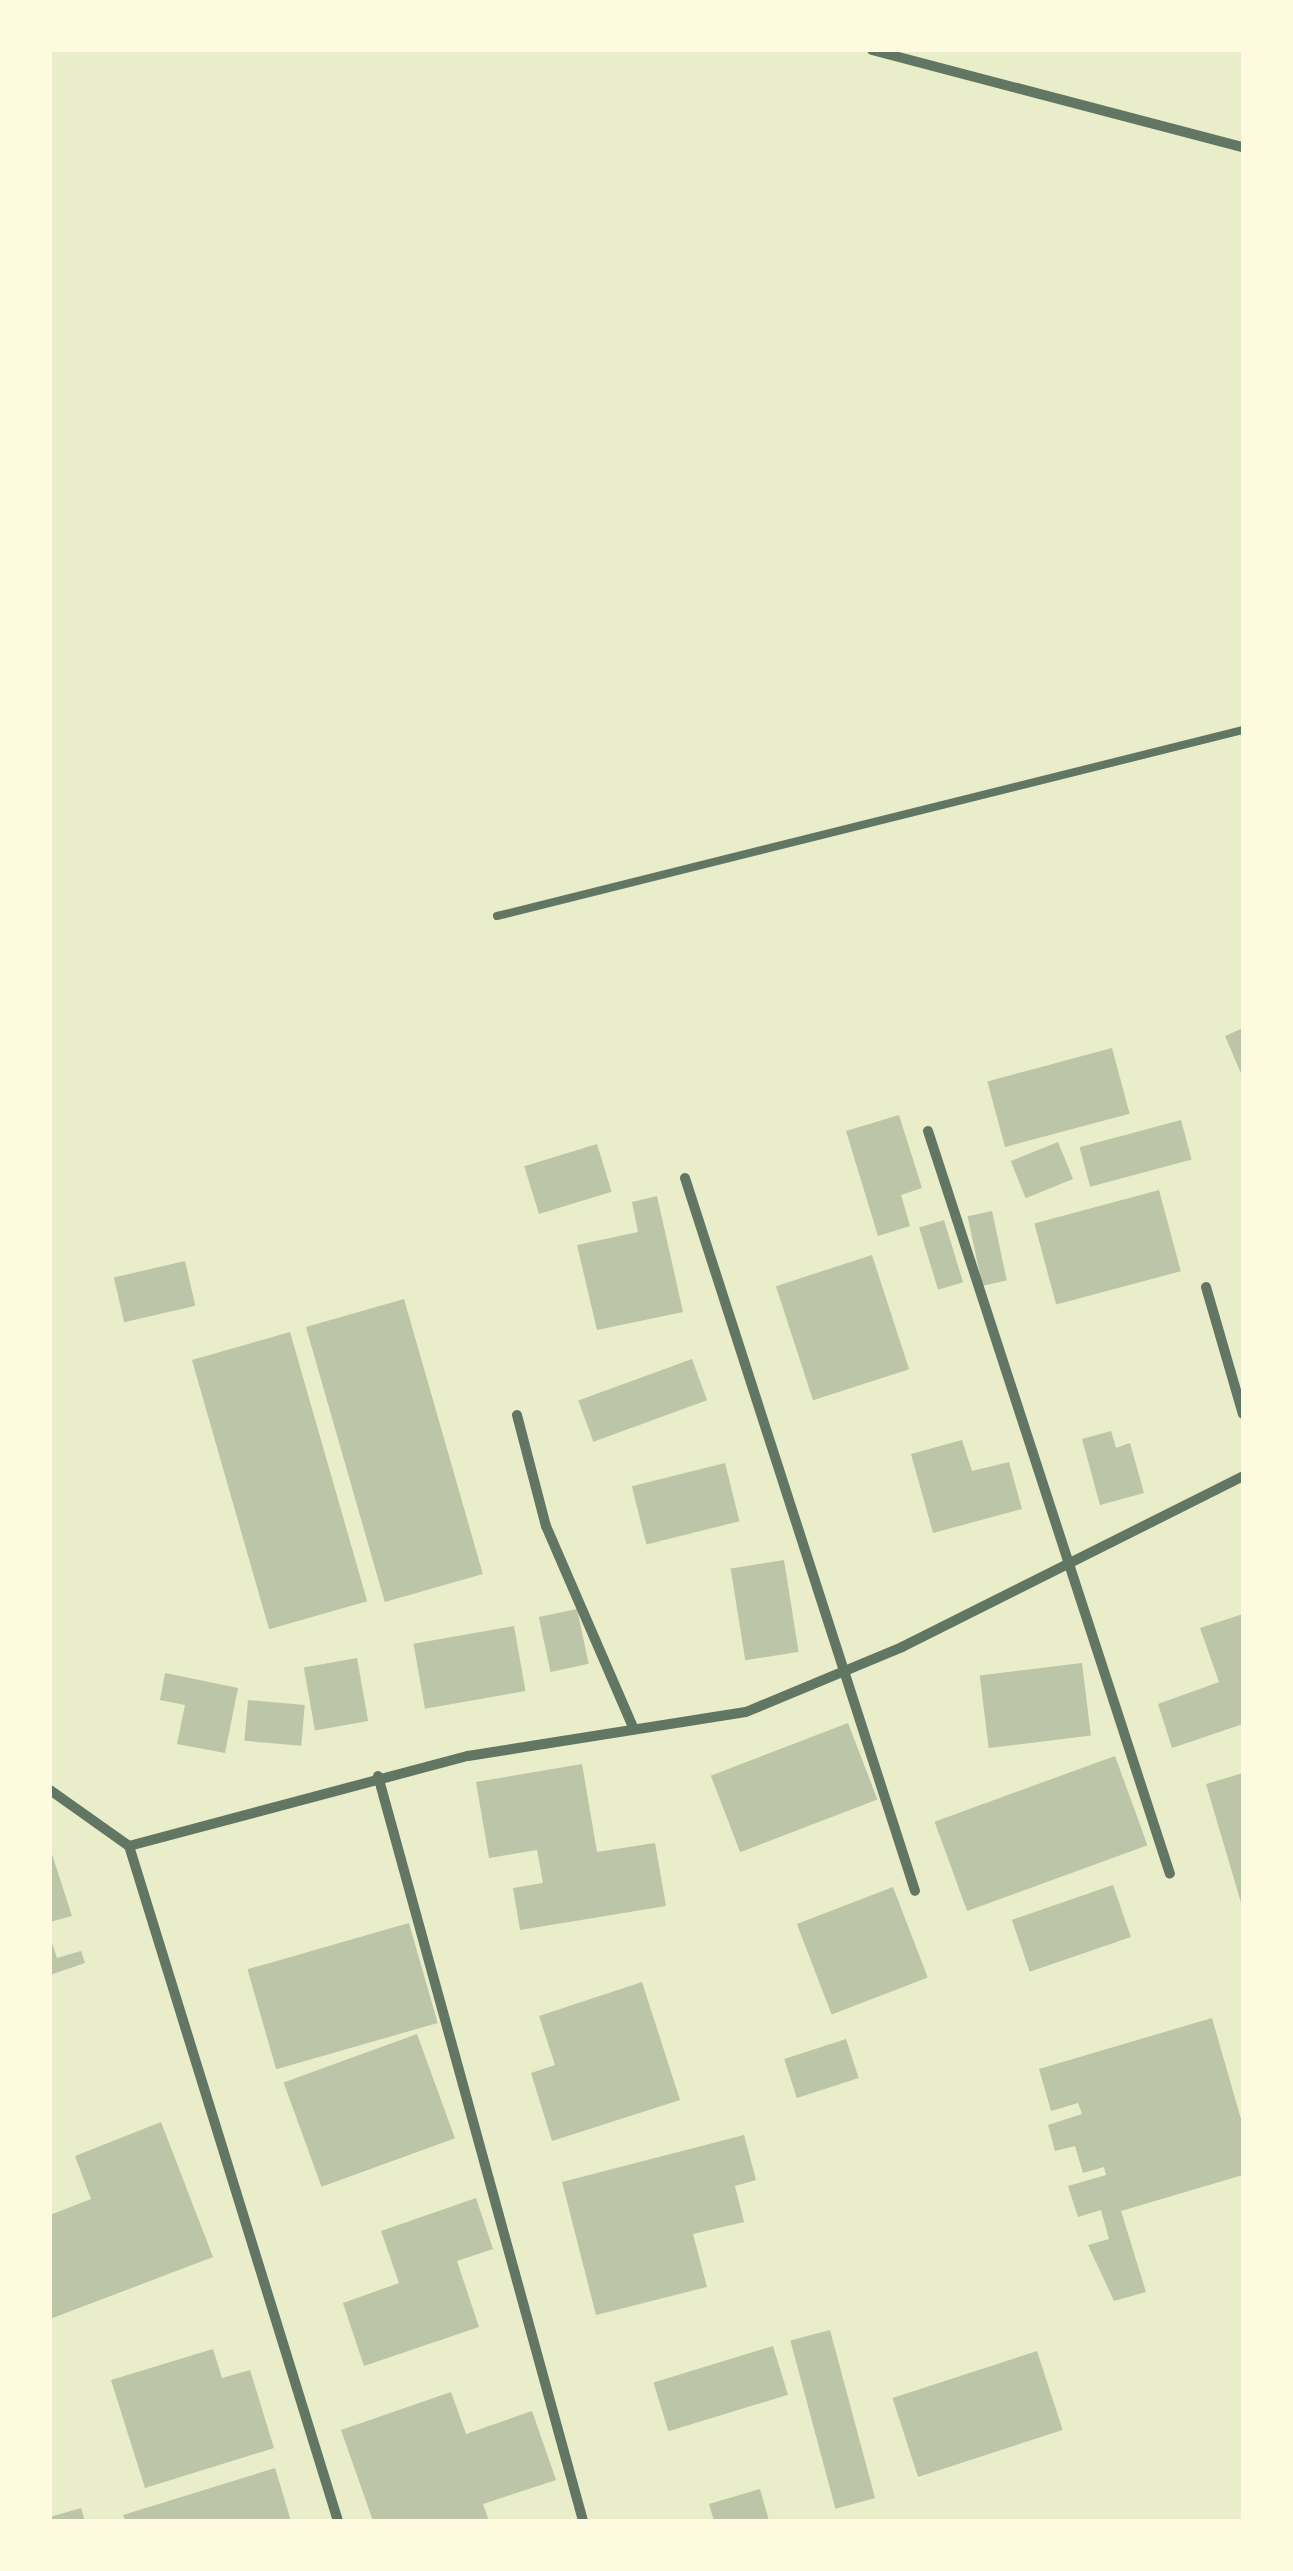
<!DOCTYPE html>
<html>
<head>
<meta charset="utf-8">
<style>
  body { margin:0 }
  #map { position:relative; width:1293px; height:2571px; overflow:hidden; background:#e9edc9; font-family:Bitter,serif }
  div>[style] { position:absolute }
  .building>* { inset:0; background:#bcc5a7; transform-origin:0 0 }
  .service>* { height:8px; margin:-4px; padding:0 4px; transform-origin:4px; border-radius:4px; background:#617663 }
  .minor>* { height:10px; margin:-5px; padding:0 5px; transform-origin:5px; border-radius:5px; background:#617663 }
  span { translate:-50% -50%; white-space:nowrap; text-align:center; line-height:1.15; -webkit-text-stroke:8px #fefae0; paint-order:stroke }
  .frame { position:absolute; inset:0; border:52px solid #fefae0; pointer-events:none }
</style>
</head>
<body>
<div id="map">
  <div class="building">
    <i style="clip-path:polygon(1243px 1028px,1243px 1078px,1225px 1036px)"></i>
    <i style="left:1112px;top:1048px;width:68px;height:129px;rotate:75deg"></i>
    <i style="clip-path:polygon(899px 1115px,922px 1188px,901px 1195px,910px 1226px,878px 1236px,846px 1131px)"></i>
    <i style="left:1181px;top:1120px;width:41px;height:105px;rotate:75deg"></i>
    <i style="left:1058px;top:1142px;width:40px;height:51px;rotate:68deg"></i>
    <i style="left:597px;top:1144px;width:50px;height:76px;rotate:73deg"></i>
    <i style="left:1159px;top:1190px;width:84px;height:129px;rotate:75deg"></i>
    <i style="clip-path:polygon(657px 1196px,683px 1312px,597px 1330px,577px 1245px,638px 1232px,632px 1202px)"></i>
    <i style="left:992px;top:1211px;width:71px;height:25px;rotate:78deg"></i>
    <i style="left:944px;top:1220px;width:65px;height:26px;rotate:73deg"></i>
    <i style="left:872px;top:1255px;width:120px;height:101px;rotate:72deg"></i>
    <i style="left:185px;top:1261px;width:46px;height:73px;rotate:77deg"></i>
    <i style="left:404px;top:1299px;width:286px;height:102px;rotate:74deg"></i>
    <i style="left:290px;top:1332px;width:280px;height:102px;rotate:74deg"></i>
    <i style="left:692px;top:1359px;width:44px;height:121px;rotate:70deg"></i>
    <i style="clip-path:polygon(1111px 1431px,1116px 1448px,1130px 1443px,1144px 1493px,1100px 1505px,1082px 1439px)"></i>
    <i style="clip-path:polygon(962px 1440px,972px 1471px,1009px 1462px,1022px 1509px,933px 1533px,911px 1454px)"></i>
    <i style="left:725px;top:1463px;width:60px;height:96px;rotate:76deg"></i>
    <i style="left:784px;top:1560px;width:93px;height:54px;rotate:81deg"></i>
    <i style="left:577px;top:1609px;width:56px;height:39px;rotate:78deg"></i>
    <i style="clip-path:polygon(1243px 1614px,1243px 1724px,1172px 1748px,1158px 1704px,1219px 1682px,1200px 1628px)"></i>
    <i style="left:514px;top:1626px;width:66px;height:102px;rotate:80deg"></i>
    <i style="left:357px;top:1658px;width:64px;height:54px;rotate:80deg"></i>
    <i style="left:1082px;top:1663px;width:73px;height:103px;rotate:83deg"></i>
    <i style="clip-path:polygon(165px 1673px,238px 1688px,225px 1753px,177px 1744px,185px 1705px,160px 1700px)"></i>
    <i style="left:248px;top:1700px;width:57px;height:41px;rotate:5deg"></i>
    <i style="left:848px;top:1723px;width:82px;height:147px;rotate:69deg"></i>
    <i style="left:1115px;top:1756px;width:95px;height:192px;rotate:70deg"></i>
    <i style="clip-path:polygon(582px 1764px,597px 1852px,655px 1843px,666px 1906px,520px 1930px,513px 1888px,543px 1883px,537px 1850px,489px 1858px,476px 1782px)"></i>
    <i style="clip-path:polygon(1243px 1773px,1243px 1906px,1242px 1906px,1206px 1784px)"></i>
    <i style="clip-path:polygon(50px 1848px,72px 1916px,50px 1922px)"></i>
    <i style="left:1113px;top:1885px;width:55px;height:107px;rotate:71deg"></i>
    <i style="left:893px;top:1887px;width:97px;height:103px;rotate:69deg"></i>
    <i style="left:409px;top:1923px;width:104px;height:168px;rotate:74deg"></i>
    <i style="clip-path:polygon(50px 1937px,57px 1958px,81px 1951px,85px 1963px,50px 1975px)"></i>
    <i style="clip-path:polygon(642px 1982px,680px 2100px,552px 2141px,531px 2073px,555px 2065px,539px 2016px)"></i>
    <i style="clip-path:polygon(1212px 2018px,1243px 2126px,1243px 2175px,1121px 2211px,1146px 2292px,1114px 2301px,1088px 2245px,1109px 2239px,1101px 2210px,1078px 2217px,1068px 2186px,1106px 2175px,1104px 2167px,1083px 2173px,1075px 2146px,1055px 2151px,1048px 2125px,1082px 2114px,1078px 2103px,1051px 2111px,1039px 2069px)"></i>
    <i style="left:417px;top:2034px;width:111px;height:142px;rotate:70deg"></i>
    <i style="left:846px;top:2039px;width:41px;height:65px;rotate:72deg"></i>
    <i style="clip-path:polygon(161px 2122px,213px 2257px,50px 2319px,50px 2215px,91px 2199px,75px 2156px)"></i>
    <i style="clip-path:polygon(744px 2135px,756px 2180px,735px 2186px,744px 2222px,693px 2234px,707px 2287px,596px 2315px,562px 2182px)"></i>
    <i style="clip-path:polygon(476px 2198px,493px 2249px,457px 2261px,479px 2327px,364px 2366px,343px 2303px,399px 2283px,381px 2231px)"></i>
    <i style="left:830px;top:2330px;width:174px;height:41px;rotate:75deg"></i>
    <i style="left:773px;top:2346px;width:51px;height:125px;rotate:73deg"></i>
    <i style="clip-path:polygon(213px 2349px,222px 2378px,250px 2370px,274px 2448px,145px 2488px,111px 2380px)"></i>
    <i style="left:1037px;top:2351px;width:83px;height:152px;rotate:72deg"></i>
    <i style="clip-path:polygon(451px 2392px,466px 2434px,532px 2411px,556px 2480px,483px 2504px,489px 2521px,373px 2521px,341px 2430px)"></i>
    <i style="clip-path:polygon(275px 2468px,291px 2521px,125px 2521px,123px 2515px)"></i>
    <i style="clip-path:polygon(760px 2489px,769px 2521px,714px 2521px,709px 2504px)"></i>
    <i style="clip-path:polygon(81px 2508px,85px 2521px,50px 2521px,50px 2517px)"></i>
  </div>
  <div class="service">
    <i style="left:497px;top:916px;width:769px;rotate:-14deg"></i>
  </div>
  <div class="minor">
    <i style="left:872px;top:50px;width:383px;rotate:14.7deg"></i>
    <i style="left:928px;top:1131px;width:781px;rotate:71.96deg"></i>
    <i style="left:685px;top:1178px;width:749px;rotate:72.12deg"></i>
    <i style="left:1206px;top:1287px;width:132px;rotate:73.8deg"></i>
    <i style="left:517px;top:1415px;width:115px;rotate:75.4deg"></i>
    <i style="left:546px;top:1526px;width:217px;rotate:66.6deg"></i>
    <i style="left:378px;top:1776px;width:773px;rotate:74.61deg"></i>
    <i style="left:50px;top:1790px;width:97px;rotate:35.3deg"></i>
    <i style="left:338px;top:2521px;width:707px;rotate:-107.2deg"></i>
    <i style="left:129px;top:1846px;width:351px;rotate:-14.9deg"></i>
    <i style="left:468px;top:1756px;width:281px;rotate:-9deg"></i>
    <i style="left:746px;top:1712px;width:169px;rotate:-22.6deg"></i>
    <i style="left:902px;top:1647px;width:381px;rotate:-26.6deg"></i>
  </div>
  <div class="frame"></div>
</div>
</body>
</html>
